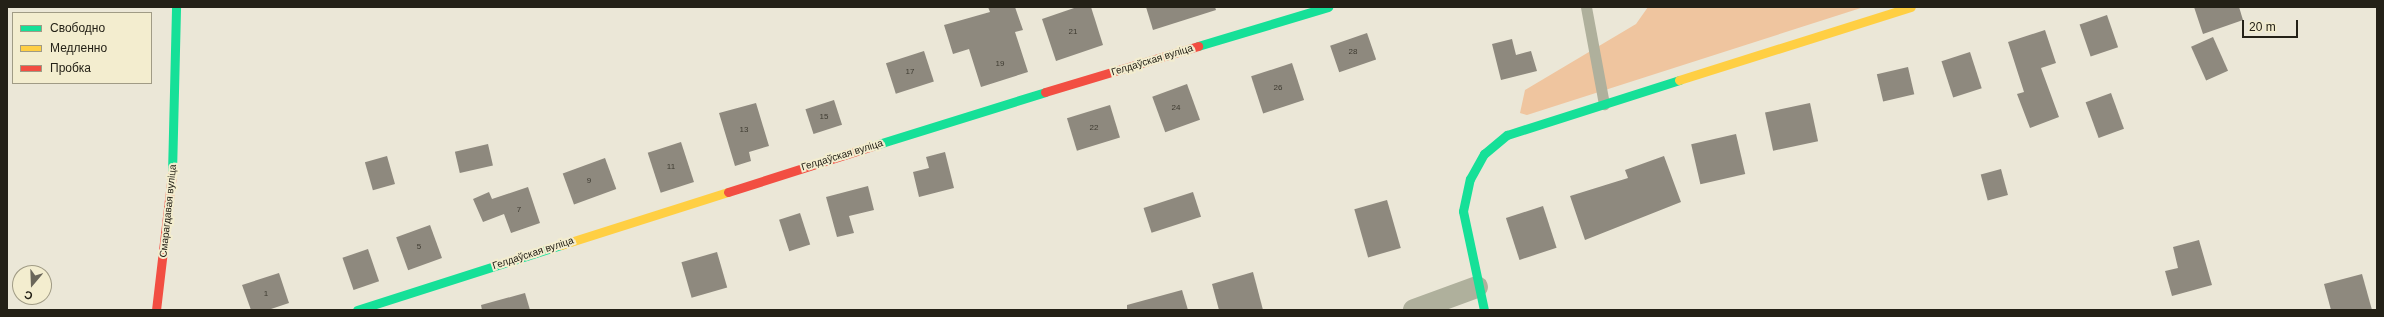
<!DOCTYPE html>
<html>
<head>
<meta charset="utf-8">
<style>
  body { margin:0 }
  #map { position:relative; width:2384px; height:317px; overflow:hidden; background:#ebe7d7; font-family:Helvetica,sans-serif }
  div>[style] { position:absolute }
  .green>* { inset:0; background:#efc59f }
  .building>* { inset:0; background:#8e897e; transform-origin:0 0 }
  .lane>* { height:11px; margin:-5.5px; padding:0 5.5px; transform-origin:5.5px; border-radius:5.5px; background:#afb09c }
  .street>* { height:22px; margin:-11px; padding:0 11px; transform-origin:11px; border-radius:11px; background:#afb09c }
  .fast>* { height:9px; margin:-4.5px; padding:0 4.5px; transform-origin:4.5px; border-radius:4.5px; background:#16e098 }
  .slow>* { height:9px; margin:-4.5px; padding:0 4.5px; transform-origin:4.5px; border-radius:4.5px; background:#ffcf43 }
  .jam>* { height:9px; margin:-4.5px; padding:0 4.5px; transform-origin:4.5px; border-radius:4.5px; background:#f24e42 }
  span { translate:-50% -50%; white-space:nowrap; text-align:center; line-height:1.15; -webkit-text-stroke:4px #f3edcf; paint-order:stroke }
  .number-label { font-size:8px; color:#3e3b31 }
  .number-label span { -webkit-text-stroke-width:0 }
  .street-label { font-size:10px; color:#242117 }
  .frame { position:absolute; inset:0; border:8px solid #242117; pointer-events:none }
  .legend { position:absolute; left:12px; top:12px; width:140px; height:72px; box-sizing:border-box; background:#f3edcf; border:1px solid #a09b85; margin:0; padding:5px 7px; list-style:none; font-size:12px; color:#242117 }
  .legend li { display:flex; align-items:center; gap:8px; height:20px }
  .legend b { width:20px; border:1px solid #a09b85 }
  .north { position:absolute; left:12px; top:265px; width:40px; height:40px; box-sizing:border-box; background:#f3edcf; border:1px solid #a09b85; border-radius:50%; rotate:199deg; font-size:11px; font-weight:700; line-height:16px; text-align:center; color:#242117 }
  .north::after { content:''; display:block; margin:auto; width:14px; height:18px; background:#6a665a; clip-path:polygon(50% 0,100% 100%,50% 72%,0 100%) }
  .scale { position:absolute; left:2242px; top:20px; width:56px; height:18px; box-sizing:border-box; border:2px solid #242117; border-top:0; padding-left:5px; font-size:12px; line-height:14px; white-space:nowrap; color:#242117; -webkit-text-stroke:3px #f3edcf; paint-order:stroke }
</style>
</head>
<body>
<div id="map">
  <div class="green">
    <i style="clip-path:polygon(1648px 7px,1864px 7px,1527px 115px,1520px 113px,1525px 90px,1636px 24px)"></i>
  </div>
  <div class="building">
    <i style="clip-path:polygon(988px 7px,1015px 7px,1023px 30px,1015px 32px,1028px 72px,981px 87px,969px 49px,953px 54px,944px 25px,990px 12px)"></i>
    <i style="clip-path:polygon(1077px 7px,1091px 7px,1103px 45px,1056px 61px,1042px 19px)"></i>
    <i style="clip-path:polygon(1146px 7px,1215px 7px,1216px 10px,1153px 30px)"></i>
    <i style="clip-path:polygon(2194px 7px,2239px 7px,2243px 20px,2203px 34px)"></i>
    <i style="left:2107px;top:15px;width:34px;height:29px;rotate:71deg"></i>
    <i style="clip-path:polygon(2045px 30px,2056px 63px,2041px 68px,2059px 117px,2030px 128px,2017px 94px,2024px 92px,2008px 42px)"></i>
    <i style="left:1367px;top:33px;width:28px;height:39px;rotate:71deg"></i>
    <i style="left:2213px;top:37px;width:37px;height:24px;rotate:66deg"></i>
    <i style="clip-path:polygon(1512px 39px,1516px 55px,1531px 51px,1537px 71px,1501px 80px,1492px 44px)"></i>
    <i style="left:924px;top:51px;width:32px;height:40px;rotate:72deg"></i>
    <i style="left:1970px;top:52px;width:38px;height:30px;rotate:72deg"></i>
    <i style="left:1292px;top:63px;width:39px;height:43px;rotate:72deg"></i>
    <i style="left:1908px;top:67px;width:28px;height:32px;rotate:77deg"></i>
    <i style="left:1187px;top:84px;width:38px;height:37px;rotate:70deg"></i>
    <i style="left:2111px;top:93px;width:38px;height:27px;rotate:70deg"></i>
    <i style="left:834px;top:100px;width:26px;height:30px;rotate:72deg"></i>
    <i style="clip-path:polygon(756px 103px,769px 146px,749px 152px,751px 161px,735px 166px,719px 113px)"></i>
    <i style="left:1810px;top:103px;width:39px;height:46px;rotate:78deg"></i>
    <i style="left:1110px;top:105px;width:34px;height:45px;rotate:73deg"></i>
    <i style="left:1736px;top:134px;width:41px;height:46px;rotate:77deg"></i>
    <i style="left:681px;top:142px;width:42px;height:35px;rotate:72deg"></i>
    <i style="left:488px;top:144px;width:22px;height:34px;rotate:77deg"></i>
    <i style="clip-path:polygon(945px 152px,954px 188px,919px 197px,913px 172px,929px 168px,926px 157px)"></i>
    <i style="left:387px;top:156px;width:29px;height:23px;rotate:74deg"></i>
    <i style="clip-path:polygon(1664px 156px,1681px 202px,1585px 240px,1570px 196px,1628px 178px,1625px 170px)"></i>
    <i style="left:605px;top:158px;width:33px;height:45px;rotate:70deg"></i>
    <i style="left:2001px;top:169px;width:27px;height:21px;rotate:75deg"></i>
    <i style="clip-path:polygon(868px 186px,874px 210px,849px 216px,854px 233px,837px 237px,826px 197px)"></i>
    <i style="clip-path:polygon(528px 187px,540px 223px,511px 233px,504px 214px,483px 222px,473px 199px,489px 192px,492px 199px)"></i>
    <i style="left:1193px;top:192px;width:26px;height:52px;rotate:72deg"></i>
    <i style="left:1387px;top:200px;width:50px;height:34px;rotate:74deg"></i>
    <i style="left:1543px;top:206px;width:44px;height:39px;rotate:72deg"></i>
    <i style="left:800px;top:213px;width:33px;height:22px;rotate:72deg"></i>
    <i style="left:430px;top:225px;width:35px;height:36px;rotate:70deg"></i>
    <i style="clip-path:polygon(2199px 240px,2212px 285px,2172px 296px,2165px 271px,2178px 268px,2173px 247px)"></i>
    <i style="left:368px;top:249px;width:34px;height:27px;rotate:71deg"></i>
    <i style="left:717px;top:252px;width:37px;height:37px;rotate:74deg"></i>
    <i style="clip-path:polygon(1253px 272px,1263px 310px,1219px 310px,1212px 284px)"></i>
    <i style="clip-path:polygon(279px 273px,289px 303px,268px 310px,251px 310px,242px 285px)"></i>
    <i style="clip-path:polygon(2362px 274px,2372px 310px,2331px 310px,2324px 284px)"></i>
    <i style="clip-path:polygon(1182px 290px,1188px 310px,1127px 310px,1127px 305px)"></i>
    <i style="clip-path:polygon(525px 293px,530px 310px,482px 310px,481px 305px)"></i>
  </div>
  <div class="lane">
    <i style="left:1586px;top:7px;width:99px;rotate:79.5deg"></i>
  </div>
  <div class="street">
    <i style="left:1414px;top:310px;width:67px;rotate:-20.1deg"></i>
  </div>
  <div class="fast">
    <i style="left:1198px;top:46px;width:136px;rotate:-16.7deg"></i>
    <i style="left:872px;top:146px;width:181px;rotate:-17.3deg"></i>
    <i style="left:172px;top:173px;width:166px;rotate:-88.6deg"></i>
    <i style="left:357px;top:310px;width:214px;rotate:-17.7deg"></i>
    <i style="left:1484px;top:310px;width:101px;rotate:-102deg"></i>
    <i style="left:1463px;top:211px;width:33px;rotate:-78deg"></i>
    <i style="left:1470px;top:179px;width:29px;rotate:-61deg"></i>
    <i style="left:1484px;top:154px;width:30px;rotate:-40deg"></i>
    <i style="left:1507px;top:135px;width:181px;rotate:-17.7deg"></i>
  </div>
  <div class="slow">
    <i style="left:1679px;top:80px;width:243px;rotate:-17.5deg"></i>
    <i style="left:561px;top:245px;width:175px;rotate:-17.6deg"></i>
  </div>
  <div class="jam">
    <i style="left:1045px;top:92px;width:160px;rotate:-16.7deg"></i>
    <i style="left:728px;top:192px;width:151px;rotate:-17.7deg"></i>
    <i style="left:156px;top:310px;width:138px;rotate:-83.3deg"></i>
  </div>
  <div class="number-label">
    <span style="left:1073px;top:32px">21</span>
    <span style="left:1353px;top:52px">28</span>
    <span style="left:1000px;top:64px">19</span>
    <span style="left:910px;top:72px">17</span>
    <span style="left:1278px;top:88px">26</span>
    <span style="left:1176px;top:108px">24</span>
    <span style="left:824px;top:117px">15</span>
    <span style="left:1094px;top:128px">22</span>
    <span style="left:744px;top:130px">13</span>
    <span style="left:671px;top:167px">11</span>
    <span style="left:589px;top:181px">9</span>
    <span style="left:519px;top:210px">7</span>
    <span style="left:419px;top:247px">5</span>
    <span style="left:266px;top:294px">1</span>
  </div>
  <div class="street-label">
    <span style="left:1152px;top:60px;rotate:-17deg">Гелдаўская вуліца</span>
    <span style="left:842px;top:155px;rotate:-17deg">Гелдаўская вуліца</span>
    <span style="left:168px;top:211px;rotate:-84deg">Смарагдавая вуліца</span>
    <span style="left:533px;top:253px;rotate:-18deg">Гелдаўская вуліца</span>
  </div>
  <div class="frame"></div>
  <ul class="legend">
  <li><b style="height:5px;background:#16e098"></b>Свободно</li>
  <li><b style="height:5px;background:#ffcf43"></b>Медленно</li>
  <li><b style="height:5px;background:#f24e42"></b>Пробка</li>
  </ul>
  <div class="north">С</div>
  <div class="scale">20 m</div>
</div>
</body>
</html>
